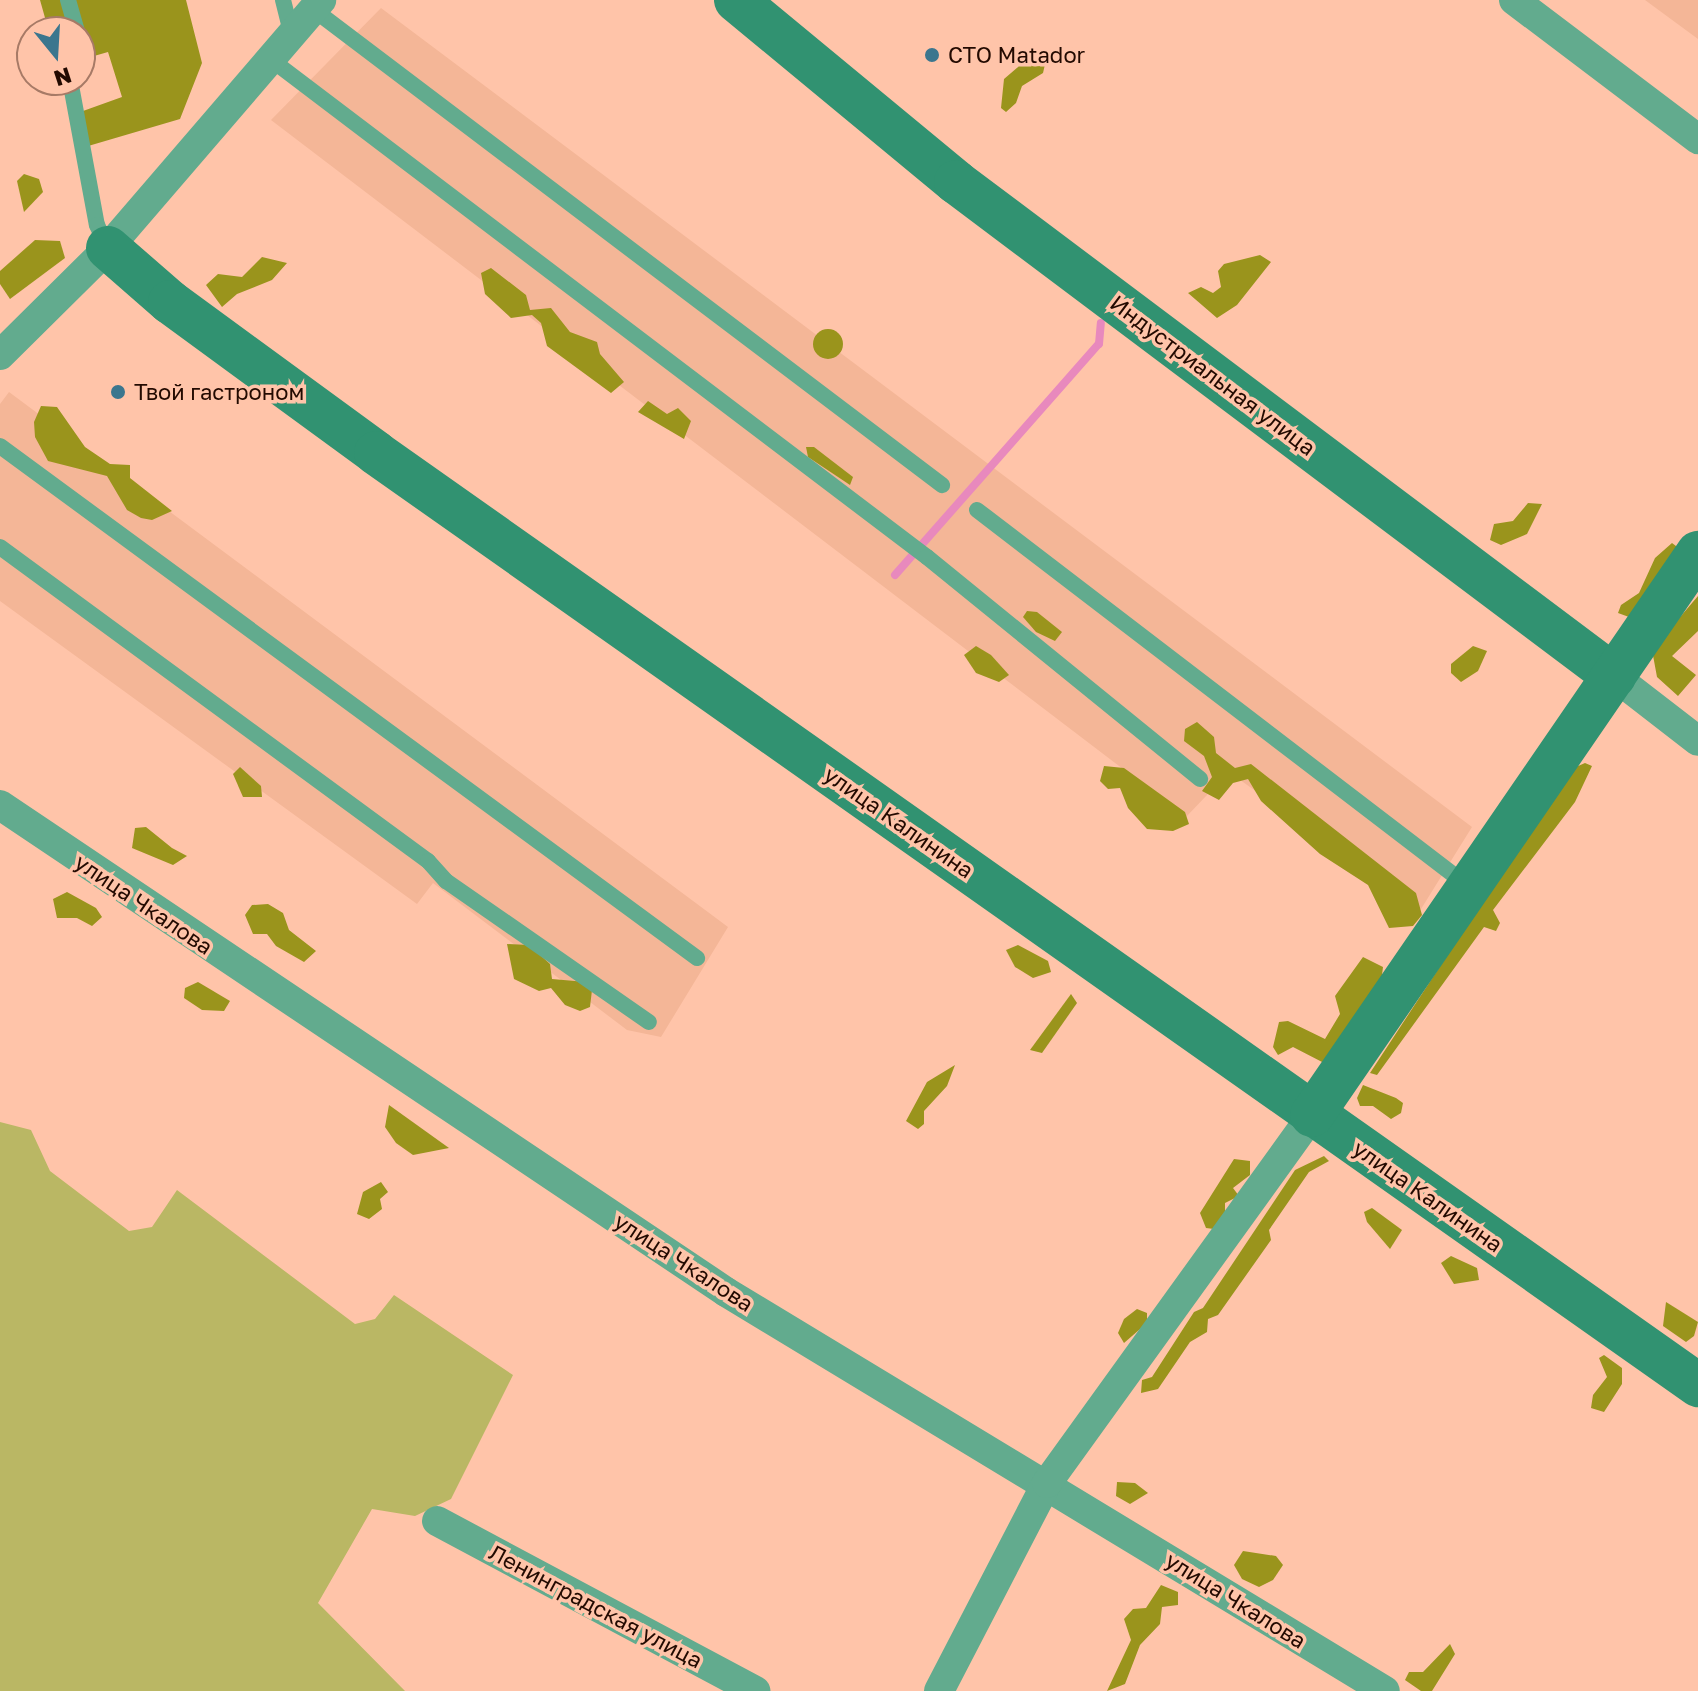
<!DOCTYPE html>
<html>
<head>
<meta charset="utf-8">
<style>
  body { margin:0 }
  #map { position:relative; width:1698px; height:1691px; overflow:hidden; background:#ffc4a9; font-family:"Golos Text",sans-serif }
  div>[style] { position:absolute }
  .built>* { inset:0; background:#f4b697 }
  .green>* { inset:0; background:#bab764 }
  .forest>* { inset:0; background:#9a941c }
  .round { border-radius:50% }
  .stream>* { height:8px; margin:-4px; padding:0 4px; transform-origin:4px; border-radius:4px; background:#e889bd }
  .lane>* { height:16px; margin:-8px; padding:0 8px; transform-origin:8px; border-radius:8px; background:#62ab8e }
  .street>* { height:30px; margin:-15px; padding:0 15px; transform-origin:15px; border-radius:15px; background:#62ab8e }
  .secondary>* { height:44px; margin:-22px; padding:0 22px; transform-origin:22px; border-radius:22px; background:#319271 }
  .dots>* { width:22px; height:22px; translate:-50% -50%; box-sizing:border-box; border:4px solid #ffc4a9; border-radius:50% }
  span { translate:-50% -50%; white-space:nowrap; text-align:center; line-height:1.15; -webkit-text-stroke:7px #ffc4a9; paint-order:stroke }
  .poi-label { font-size:22px; color:#230a01 }
  .left { translate:0 -50%; text-align:left }
  .street-label { font-size:22px; color:#230a01 }
  .north { position:absolute; left:16px; top:16px; width:80px; height:80px; box-sizing:border-box; background:#ffc4a9; border:2px solid #a77a66; border-radius:50%; rotate:162deg; font-size:22px; font-weight:700; line-height:32px; text-align:center; color:#230a01 }
  .north::after { content:''; display:block; margin:auto; width:28px; height:36px; background:#3b768e; clip-path:polygon(50% 0,100% 100%,50% 72%,0 100%) }
</style>
</head>
<body>
<div id="map">
  <div class="built">
    <i style="clip-path:polygon(1645px 0,1698px 0,1698px 39px)"></i>
    <i style="clip-path:polygon(381px 8px,1472px 827px,1421px 909px,1229px 772px,1186px 817px,271px 120px)"></i>
    <i style="clip-path:polygon(9px 392px,728px 927px,661px 1037px,627px 1030px,433px 883px,417px 904px,0 601px,0 404px)"></i>
  </div>
  <div class="green">
    <i style="clip-path:polygon(0 1122px,31px 1130px,50px 1171px,129px 1231px,152px 1227px,177px 1190px,355px 1324px,375px 1319px,394px 1295px,513px 1375px,451px 1499px,415px 1516px,372px 1509px,318px 1603px,405px 1691px,0 1691px)"></i>
  </div>
  <div class="forest">
    <i style="clip-path:polygon(40px 0,186px 0,202px 63px,180px 119px,78px 149px,62px 80px,72px 80px,83px 111px,122px 97px,108px 52px,80px 60px,80px 32px,49px 32px)"></i>
    <i style="clip-path:polygon(1037px 51px,1046px 60px,1043px 73px,1022px 86px,1016px 103px,1006px 112px,1001px 108px,1004px 79px)"></i>
    <i style="clip-path:polygon(24px 174px,39px 179px,43px 192px,24px 212px,17px 181px)"></i>
    <i style="clip-path:polygon(35px 240px,60px 241px,65px 258px,10px 299px,0 284px,0 271px)"></i>
    <i style="clip-path:polygon(1260px 255px,1271px 262px,1237px 305px,1217px 318px,1188px 293px,1201px 287px,1213px 293px,1221px 287px,1218px 271px,1224px 264px)"></i>
    <i style="clip-path:polygon(262px 257px,287px 263px,272px 280px,237px 294px,222px 307px,206px 285px,218px 274px,242px 277px)"></i>
    <i style="clip-path:polygon(491px 268px,526px 295px,530px 310px,551px 308px,570px 332px,597px 342px,600px 354px,624px 382px,611px 393px,547px 346px,541px 323px,532px 315px,511px 318px,485px 294px,481px 273px)"></i>
    <i class="round" style="left:813px;top:329px;width:30px;height:30px"></i>
    <i style="clip-path:polygon(648px 401px,667px 414px,678px 408px,691px 421px,684px 439px,638px 412px)"></i>
    <i style="clip-path:polygon(41px 406px,57px 407px,85px 447px,110px 464px,130px 465px,130px 478px,172px 511px,152px 520px,141px 518px,127px 510px,107px 476px,48px 461px,35px 437px,34px 422px)"></i>
    <i style="clip-path:polygon(806px 447px,814px 447px,853px 477px,850px 485px,808px 457px)"></i>
    <i style="clip-path:polygon(1528px 503px,1542px 504px,1527px 534px,1501px 545px,1490px 540px,1494px 524px,1513px 521px)"></i>
    <i style="clip-path:polygon(1672px 543px,1680px 549px,1629px 617px,1618px 613px,1621px 605px,1639px 593px,1655px 558px)"></i>
    <i style="clip-path:polygon(1698px 596px,1698px 631px,1672px 656px,1696px 675px,1678px 696px,1657px 677px,1652px 650px)"></i>
    <i style="clip-path:polygon(1027px 611px,1037px 612px,1062px 632px,1055px 641px,1036px 632px,1023px 617px)"></i>
    <i style="clip-path:polygon(976px 646px,991px 655px,1009px 675px,999px 682px,976px 673px,964px 655px)"></i>
    <i style="clip-path:polygon(1473px 646px,1487px 651px,1478px 671px,1461px 682px,1451px 673px,1451px 664px)"></i>
    <i style="clip-path:polygon(1197px 722px,1214px 737px,1216px 753px,1235px 768px,1251px 764px,1416px 893px,1422px 915px,1413px 926px,1389px 928px,1368px 885px,1320px 854px,1261px 801px,1248px 779px,1233px 783px,1219px 800px,1202px 791px,1212px 777px,1204px 756px,1184px 741px,1185px 729px)"></i>
    <i style="clip-path:polygon(1585px 763px,1592px 766px,1575px 802px,1493px 910px,1500px 923px,1496px 931px,1484px 927px,1377px 1075px,1370px 1073px,1569px 770px)"></i>
    <i style="clip-path:polygon(1104px 766px,1124px 768px,1185px 812px,1189px 824px,1173px 831px,1147px 829px,1128px 808px,1120px 788px,1108px 789px,1100px 781px)"></i>
    <i style="clip-path:polygon(240px 767px,261px 786px,262px 797px,243px 797px,233px 774px)"></i>
    <i style="clip-path:polygon(146px 827px,172px 848px,187px 856px,173px 865px,132px 848px,135px 828px)"></i>
    <i style="clip-path:polygon(67px 892px,96px 908px,102px 917px,92px 926px,77px 918px,57px 918px,53px 899px)"></i>
    <i style="clip-path:polygon(268px 904px,283px 913px,289px 930px,316px 951px,304px 962px,276px 946px,267px 934px,253px 934px,245px 915px,252px 905px)"></i>
    <i style="clip-path:polygon(507px 944px,529px 945px,550px 964px,552px 979px,586px 982px,592px 990px,590px 1007px,580px 1011px,565px 1005px,551px 988px,539px 991px,514px 979px)"></i>
    <i style="clip-path:polygon(1018px 945px,1048px 961px,1051px 972px,1033px 978px,1015px 967px,1006px 950px)"></i>
    <i style="clip-path:polygon(1363px 957px,1383px 967px,1381px 983px,1326px 1064px,1293px 1047px,1278px 1055px,1273px 1047px,1279px 1022px,1288px 1021px,1325px 1039px,1340px 1014px,1335px 996px)"></i>
    <i style="clip-path:polygon(198px 982px,230px 1001px,224px 1011px,202px 1010px,184px 998px,185px 988px)"></i>
    <i style="clip-path:polygon(1071px 994px,1077px 1003px,1042px 1053px,1030px 1050px)"></i>
    <i style="clip-path:polygon(955px 1065px,947px 1086px,924px 1111px,924px 1124px,918px 1129px,906px 1121px,927px 1082px)"></i>
    <i style="clip-path:polygon(1363px 1085px,1396px 1098px,1403px 1103px,1401px 1113px,1391px 1119px,1373px 1106px,1360px 1106px,1357px 1098px)"></i>
    <i style="clip-path:polygon(389px 1105px,449px 1148px,413px 1155px,396px 1143px,385px 1127px)"></i>
    <i style="clip-path:polygon(1324px 1156px,1329px 1161px,1309px 1172px,1269px 1230px,1271px 1240px,1218px 1315px,1208px 1319px,1207px 1332px,1190px 1342px,1158px 1389px,1141px 1393px,1142px 1380px,1152px 1377px,1194px 1312px,1203px 1308px,1295px 1170px)"></i>
    <i style="clip-path:polygon(1234px 1159px,1250px 1161px,1250px 1175px,1233px 1188px,1239px 1196px,1225px 1203px,1225px 1219px,1214px 1229px,1206px 1228px,1200px 1213px)"></i>
    <i style="clip-path:polygon(381px 1182px,388px 1192px,380px 1199px,382px 1209px,369px 1219px,357px 1214px,363px 1192px)"></i>
    <i style="clip-path:polygon(1372px 1208px,1402px 1230px,1390px 1249px,1367px 1222px,1364px 1212px)"></i>
    <i style="clip-path:polygon(1451px 1256px,1477px 1268px,1479px 1280px,1454px 1284px,1441px 1263px)"></i>
    <i style="clip-path:polygon(1666px 1302px,1698px 1322px,1694px 1336px,1686px 1342px,1663px 1326px)"></i>
    <i style="clip-path:polygon(1137px 1309px,1147px 1313px,1147px 1323px,1124px 1343px,1118px 1333px,1124px 1319px)"></i>
    <i style="clip-path:polygon(1604px 1355px,1622px 1368px,1622px 1384px,1604px 1412px,1591px 1408px,1593px 1395px,1607px 1377px,1599px 1358px)"></i>
    <i style="clip-path:polygon(1117px 1482px,1135px 1483px,1148px 1493px,1130px 1504px,1116px 1496px)"></i>
    <i style="clip-path:polygon(1243px 1551px,1276px 1556px,1283px 1565px,1273px 1580px,1259px 1587px,1242px 1579px,1234px 1565px)"></i>
    <i style="clip-path:polygon(1161px 1585px,1178px 1592px,1178px 1605px,1162px 1607px,1160px 1624px,1140px 1645px,1125px 1684px,1107px 1691px,1131px 1640px,1124px 1619px,1133px 1609px,1146px 1608px)"></i>
    <i style="clip-path:polygon(1450px 1644px,1455px 1654px,1432px 1691px,1421px 1691px,1405px 1680px,1409px 1672px,1423px 1672px)"></i>
  </div>
  <div class="stream">
    <i style="left:895px;top:575px;width:308px;rotate:-48.6deg"></i>
    <i style="left:1099px;top:344px;width:21px;rotate:-85deg"></i>
  </div>
  <div class="lane">
    <i style="left:68px;top:0;width:33px;rotate:74deg"></i>
    <i style="left:283px;top:0;width:34px;rotate:76deg"></i>
    <i style="left:313px;top:9px;width:789px;rotate:37.12deg"></i>
    <i style="left:80px;top:43px;width:17px;rotate:73deg"></i>
    <i style="left:85px;top:59px;width:5px;rotate:169deg"></i>
    <i style="left:269px;top:58px;width:826px;rotate:37.18deg"></i>
    <i style="left:927px;top:557px;width:352px;rotate:39.1deg"></i>
    <i style="left:70px;top:80px;width:147px;rotate:79.5deg"></i>
    <i style="left:97px;top:225px;width:23px;rotate:65deg"></i>
    <i style="left:0;top:446px;width:865px;rotate:36.3deg"></i>
    <i style="left:977px;top:510px;width:618px;rotate:37.44deg"></i>
    <i style="left:0;top:547px;width:531px;rotate:36.27deg"></i>
    <i style="left:428px;top:861px;width:27px;rotate:48deg"></i>
    <i style="left:446px;top:881px;width:247px;rotate:34.8deg"></i>
  </div>
  <div class="street">
    <i style="left:1514px;top:0;width:231px;rotate:37.1deg"></i>
    <i style="left:0;top:355px;width:152px;rotate:-44.7deg"></i>
    <i style="left:108px;top:248px;width:327px;rotate:-49.3deg"></i>
    <i style="left:1614px;top:676px;width:106px;rotate:37.7deg"></i>
    <i style="left:0;top:805px;width:874px;rotate:33.85deg"></i>
    <i style="left:726px;top:1292px;width:770px;rotate:31.19deg"></i>
    <i style="left:437px;top:1521px;width:361px;rotate:28.1deg"></i>
    <i style="left:939px;top:1691px;width:234px;rotate:-62.6deg"></i>
    <i style="left:1047px;top:1483px;width:453px;rotate:-54.2deg"></i>
  </div>
  <div class="secondary">
    <i style="left:736px;top:0;width:286px;rotate:39.6deg"></i>
    <i style="left:956px;top:182px;width:823px;rotate:36.9deg"></i>
    <i style="left:108px;top:248px;width:82px;rotate:41.1deg"></i>
    <i style="left:170px;top:302px;width:255px;rotate:36.2deg"></i>
    <i style="left:376px;top:453px;width:1618px;rotate:35.18deg"></i>
    <i style="left:1312px;top:1115px;width:682px;rotate:-55.52deg"></i>
  </div>
  <div class="dots">
    <i style="left:932px;top:55px;background:#3b768e"></i>
    <i style="left:118px;top:392px;background:#3b768e"></i>
  </div>
  <div class="poi-label">
    <span class="left" style="left:948px;top:55px">СТО Matador</span>
    <span class="left" style="left:134px;top:392px">Твой гастроном</span>
  </div>
  <div class="street-label">
    <span style="left:1213px;top:375px;rotate:37deg">Индустриальная улица</span>
    <span style="left:899px;top:822px;rotate:35deg">улица Калинина</span>
    <span style="left:144px;top:904px;rotate:34deg">улица Чкалова</span>
    <span style="left:1428px;top:1196px;rotate:35deg">улица Калинина</span>
    <span style="left:684px;top:1262px;rotate:33deg">улица Чкалова</span>
    <span style="left:1236px;top:1600px;rotate:32deg">улица Чкалова</span>
    <span style="left:596px;top:1606px;rotate:28deg">Ленинградская улица</span>
  </div>
  <div class="north">N</div>
</div>
</body>
</html>
